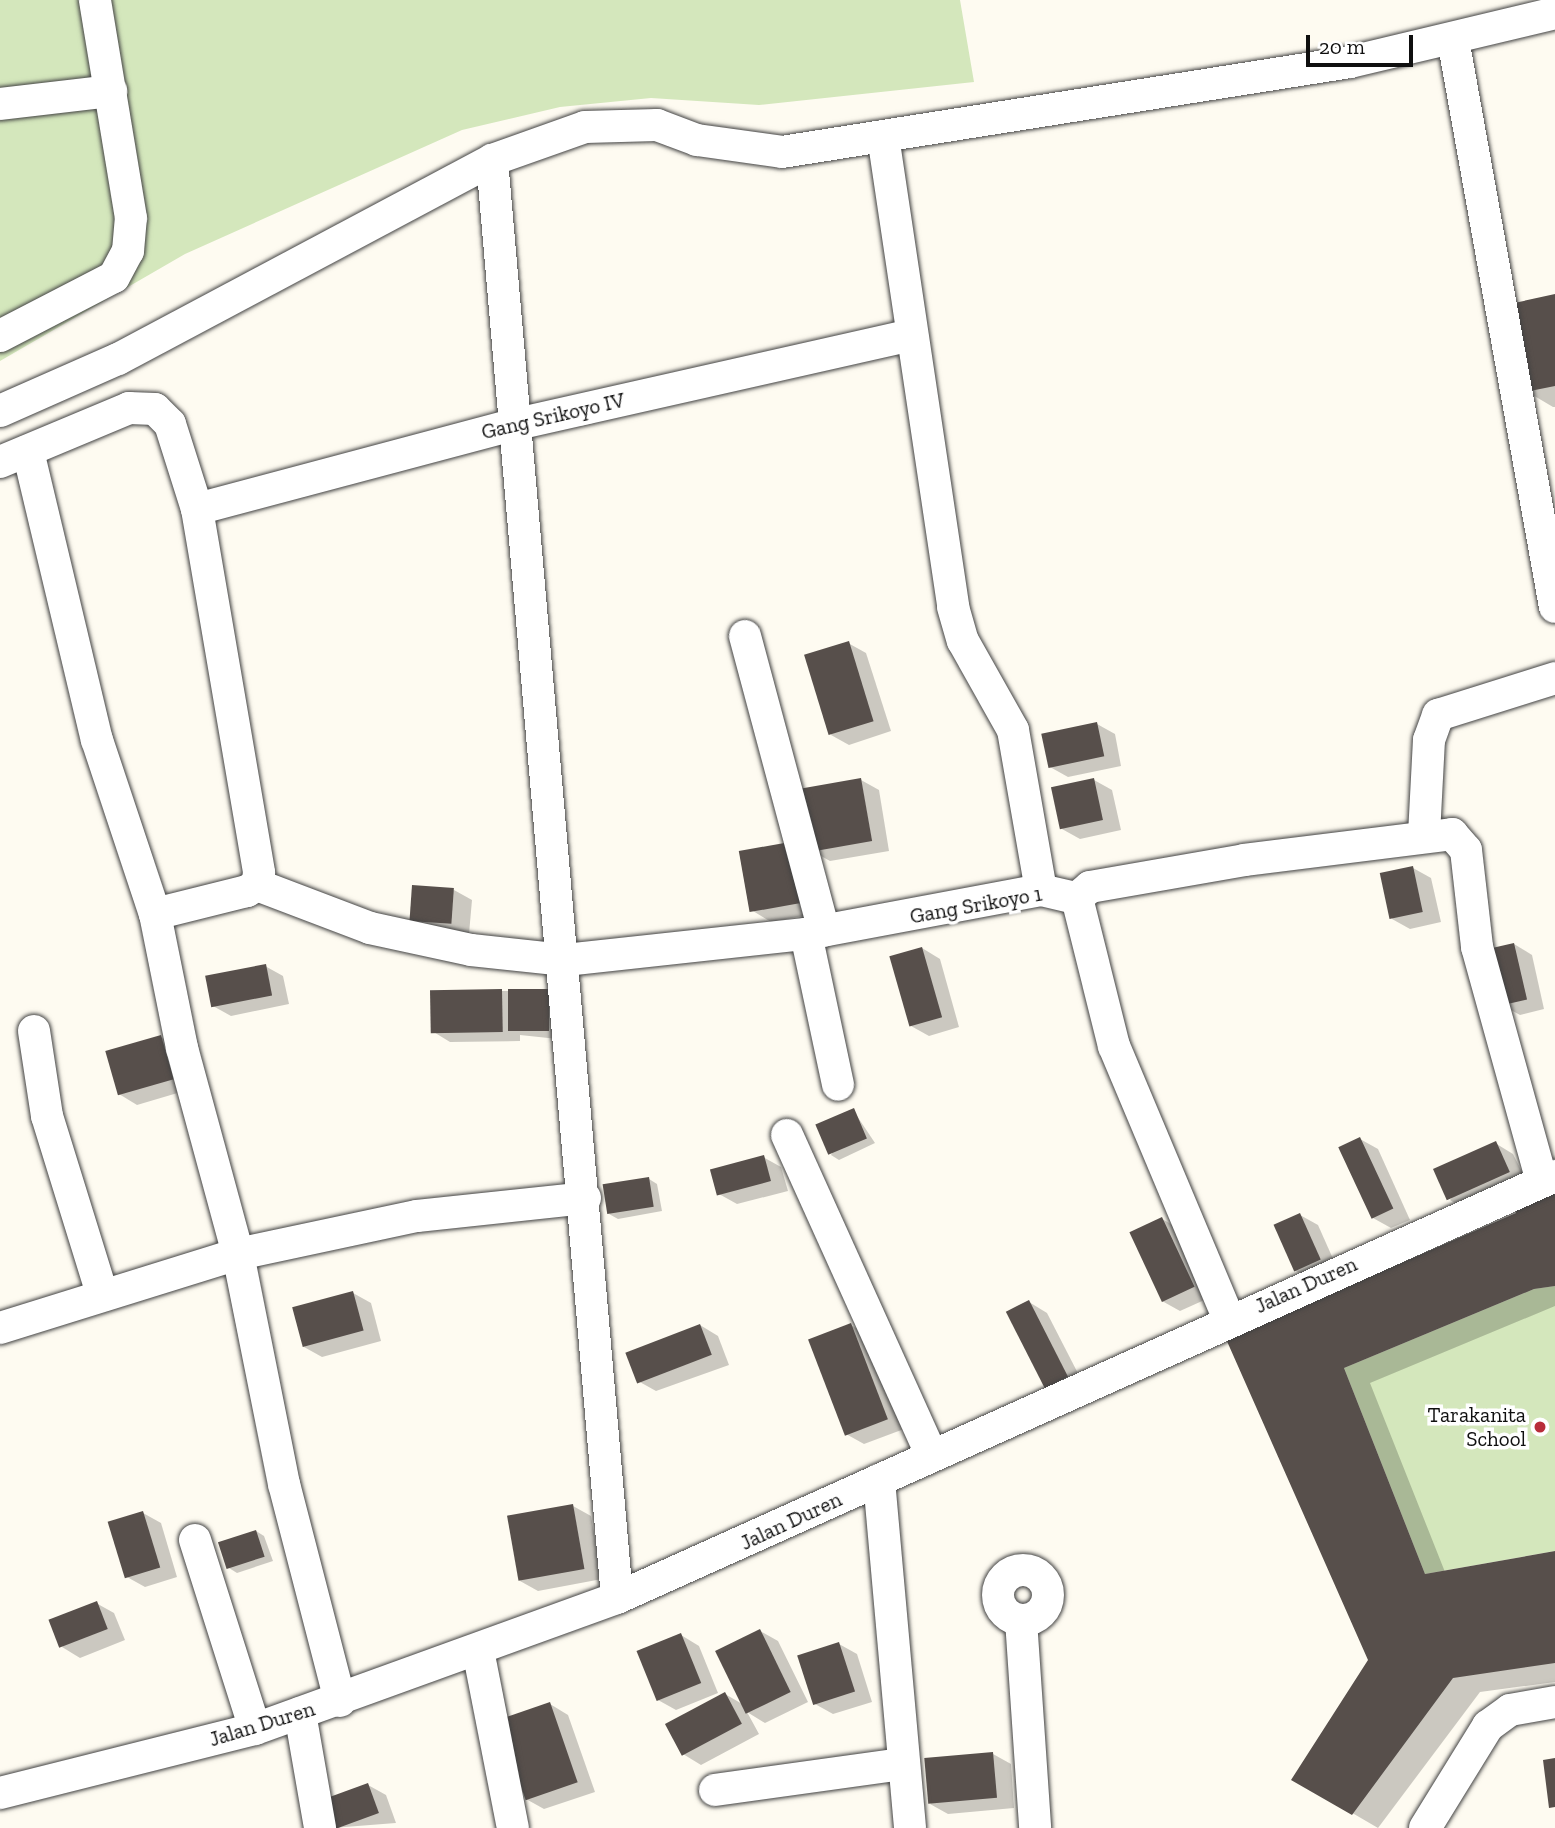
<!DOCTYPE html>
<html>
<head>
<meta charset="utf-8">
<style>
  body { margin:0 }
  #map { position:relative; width:1555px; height:1828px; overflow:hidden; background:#fefbf1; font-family:"Zilla Slab",serif }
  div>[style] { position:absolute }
  .green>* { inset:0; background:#d4e7bc }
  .shadow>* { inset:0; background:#0003 }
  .building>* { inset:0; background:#574f4b; transform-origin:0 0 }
  .roads { filter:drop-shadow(0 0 2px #424242) drop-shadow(0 0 2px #424242) }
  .street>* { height:32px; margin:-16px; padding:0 16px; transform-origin:16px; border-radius:16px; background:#fff }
  .street>.ring { margin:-16px; padding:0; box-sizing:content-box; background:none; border:32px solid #fff; border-radius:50% }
  .dots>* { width:19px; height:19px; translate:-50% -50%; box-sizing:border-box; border:4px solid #fff; border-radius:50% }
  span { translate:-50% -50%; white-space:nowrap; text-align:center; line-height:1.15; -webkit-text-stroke:7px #fff; paint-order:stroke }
  .street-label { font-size:21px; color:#0f0f0f }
  .poi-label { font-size:21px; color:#0f0f0f }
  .right { translate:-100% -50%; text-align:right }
  .scale { position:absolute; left:1306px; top:35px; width:107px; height:32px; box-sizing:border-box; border:4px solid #0f0f0f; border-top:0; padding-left:9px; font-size:21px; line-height:24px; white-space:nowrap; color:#0f0f0f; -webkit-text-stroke:5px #fff; paint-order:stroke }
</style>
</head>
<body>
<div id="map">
  <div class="green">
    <i style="clip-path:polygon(0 0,960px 0,974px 82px,759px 105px,651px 98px,560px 107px,462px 130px,185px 254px,0 361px)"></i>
    <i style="clip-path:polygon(1555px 1286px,1555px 1551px,1425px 1574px,1344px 1368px,1534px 1289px)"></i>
  </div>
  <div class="shadow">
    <i style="clip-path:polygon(1555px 295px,1555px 407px,1553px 407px,1526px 391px)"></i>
    <i style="clip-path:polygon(848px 643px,866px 653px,891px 731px,849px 745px,831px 735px)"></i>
    <i style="clip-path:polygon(1097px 724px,1115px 734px,1121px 766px,1068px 777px,1050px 767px)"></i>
    <i style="clip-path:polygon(861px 780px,879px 790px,889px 851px,830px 861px,812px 851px)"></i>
    <i style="clip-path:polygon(1094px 780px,1112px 790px,1121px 830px,1080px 839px,1062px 829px)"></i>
    <i style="clip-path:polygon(741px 853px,818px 913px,771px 922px,753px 911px)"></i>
    <i style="clip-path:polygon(1413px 868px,1431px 878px,1441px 922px,1410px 929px,1392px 919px)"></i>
    <i style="clip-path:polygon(454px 890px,472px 900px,469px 934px,428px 930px,410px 920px)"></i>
    <i style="clip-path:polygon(1514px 944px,1532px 955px,1544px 1009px,1520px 1015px,1502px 1005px)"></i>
    <i style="clip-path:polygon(922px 948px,940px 959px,959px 1027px,929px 1036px,911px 1026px)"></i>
    <i style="clip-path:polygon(265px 966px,283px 976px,289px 1004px,231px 1016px,213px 1006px)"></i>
    <i style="clip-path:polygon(502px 991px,549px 991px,567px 1040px,520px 1035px,520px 1041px,450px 1042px,432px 1031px)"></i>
    <i style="clip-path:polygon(161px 1037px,179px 1047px,191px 1089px,137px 1105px,119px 1094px)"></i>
    <i style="clip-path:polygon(853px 1110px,875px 1143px,839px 1160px,831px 1155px)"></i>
    <i style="clip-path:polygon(1360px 1139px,1378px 1149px,1410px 1220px,1391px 1228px,1373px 1218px)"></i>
    <i style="clip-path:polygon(1495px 1143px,1513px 1154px,1527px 1182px,1468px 1211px,1450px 1200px)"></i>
    <i style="clip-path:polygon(763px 1157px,781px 1167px,788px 1191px,737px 1204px,719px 1194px)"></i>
    <i style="clip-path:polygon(649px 1179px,657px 1184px,662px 1211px,618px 1219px,609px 1214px)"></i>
    <i style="clip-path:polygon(1555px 1182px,1555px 1306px,1370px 1383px,1445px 1572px,1555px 1553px,1555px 1682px,1480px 1692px,1378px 1828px,1294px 1779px,1370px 1661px,1228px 1340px,1518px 1214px)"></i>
    <i style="clip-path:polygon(1300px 1215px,1318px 1225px,1338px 1270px,1314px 1281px,1296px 1271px)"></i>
    <i style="clip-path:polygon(1162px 1219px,1180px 1229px,1211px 1297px,1180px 1311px,1162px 1301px)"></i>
    <i style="clip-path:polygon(353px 1293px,371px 1303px,381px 1341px,322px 1357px,304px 1347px)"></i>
    <i style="clip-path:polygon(1029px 1302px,1047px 1313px,1085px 1387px,1064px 1398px,1046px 1387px)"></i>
    <i style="clip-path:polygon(700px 1325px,718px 1336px,729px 1365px,656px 1391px,638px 1381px)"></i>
    <i style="clip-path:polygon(851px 1325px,869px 1336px,904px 1429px,864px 1444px,846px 1434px)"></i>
    <i style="clip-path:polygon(573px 1506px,591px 1516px,602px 1579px,538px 1591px,520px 1581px)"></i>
    <i style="clip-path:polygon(143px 1513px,161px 1523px,177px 1577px,145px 1587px,127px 1577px)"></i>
    <i style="clip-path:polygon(256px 1531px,264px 1536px,273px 1561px,237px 1573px,229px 1568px)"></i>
    <i style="clip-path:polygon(96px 1603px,114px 1613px,125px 1640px,80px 1658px,62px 1647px)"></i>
    <i style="clip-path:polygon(760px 1631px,778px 1641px,808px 1702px,765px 1723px,747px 1712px,759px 1734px,701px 1765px,683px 1754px,725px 1694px,744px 1705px)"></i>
    <i style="clip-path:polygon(681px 1635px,699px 1646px,718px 1693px,676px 1710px,658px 1700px)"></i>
    <i style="clip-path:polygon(839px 1644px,857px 1654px,872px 1702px,833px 1714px,815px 1704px)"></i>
    <i style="clip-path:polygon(550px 1704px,568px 1715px,595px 1792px,544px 1809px,526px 1799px)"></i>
    <i style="clip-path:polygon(993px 1754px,1011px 1764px,1014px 1808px,948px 1814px,930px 1804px)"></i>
    <i style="clip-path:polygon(368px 1785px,386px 1795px,396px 1823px,332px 1828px)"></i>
  </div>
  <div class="building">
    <i style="clip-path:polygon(1555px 294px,1555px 386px,1525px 392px,1505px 305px)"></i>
    <i style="left:849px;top:641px;width:84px;height:47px;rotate:73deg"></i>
    <i style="left:1097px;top:722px;width:35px;height:57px;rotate:78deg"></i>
    <i style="left:861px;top:778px;width:64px;height:62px;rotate:80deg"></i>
    <i style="left:1094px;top:778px;width:43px;height:44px;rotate:78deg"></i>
    <i style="left:790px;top:842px;width:62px;height:52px;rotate:80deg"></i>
    <i style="left:1413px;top:866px;width:47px;height:34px;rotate:78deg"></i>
    <i style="left:412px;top:885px;width:42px;height:36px;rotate:4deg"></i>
    <i style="left:1514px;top:943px;width:58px;height:28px;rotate:77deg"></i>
    <i style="left:922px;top:947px;width:73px;height:34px;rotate:74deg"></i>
    <i style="left:266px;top:964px;width:32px;height:62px;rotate:79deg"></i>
    <i style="left:502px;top:989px;width:43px;height:72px;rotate:89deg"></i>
    <i style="left:508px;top:989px;width:41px;height:42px"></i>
    <i style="left:161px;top:1035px;width:46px;height:58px;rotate:74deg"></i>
    <i style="left:854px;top:1108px;width:33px;height:42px;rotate:67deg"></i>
    <i style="left:1360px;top:1137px;width:79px;height:24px;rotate:65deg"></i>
    <i style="left:1496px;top:1141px;width:34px;height:69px;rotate:66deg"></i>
    <i style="left:764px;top:1155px;width:27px;height:56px;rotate:75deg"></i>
    <i style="left:649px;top:1177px;width:30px;height:47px;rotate:81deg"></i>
    <i style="clip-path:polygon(1555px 1180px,1555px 1286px,1534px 1289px,1344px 1368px,1425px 1574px,1555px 1551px,1555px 1663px,1453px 1678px,1352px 1815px,1291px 1780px,1368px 1660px,1226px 1339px,1516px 1213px,1511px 1192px)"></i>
    <i style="left:1300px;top:1213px;width:51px;height:29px;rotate:66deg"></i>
    <i style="left:1162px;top:1217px;width:77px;height:36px;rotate:65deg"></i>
    <i style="left:353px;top:1291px;width:41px;height:63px;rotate:75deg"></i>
    <i style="left:1029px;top:1300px;width:86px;height:26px;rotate:63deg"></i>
    <i style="left:851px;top:1323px;width:103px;height:46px;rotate:69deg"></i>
    <i style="left:700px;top:1324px;width:33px;height:80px;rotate:69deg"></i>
    <i style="left:573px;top:1504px;width:66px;height:67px;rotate:80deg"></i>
    <i style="left:143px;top:1511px;width:59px;height:37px;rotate:73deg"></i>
    <i style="left:256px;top:1530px;width:28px;height:40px;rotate:72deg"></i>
    <i style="left:97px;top:1601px;width:30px;height:52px;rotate:69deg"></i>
    <i style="left:760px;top:1629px;width:70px;height:50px;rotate:64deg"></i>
    <i style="left:681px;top:1633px;width:54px;height:48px;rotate:68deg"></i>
    <i style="left:839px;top:1642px;width:52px;height:44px;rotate:72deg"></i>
    <i style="left:725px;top:1692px;width:36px;height:68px;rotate:62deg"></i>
    <i style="left:550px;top:1702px;width:85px;height:55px;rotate:71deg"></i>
    <i style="left:993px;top:1752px;width:46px;height:69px;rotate:85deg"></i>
    <i style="clip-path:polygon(1555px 1758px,1555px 1807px,1549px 1808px,1543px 1760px)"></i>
    <i style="left:368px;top:1783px;width:32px;height:51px;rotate:70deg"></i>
  </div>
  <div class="roads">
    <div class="street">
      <i style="left:1453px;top:39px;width:577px;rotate:79.82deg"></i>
      <i style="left:0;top:104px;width:112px;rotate:-6.7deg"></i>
      <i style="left:883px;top:136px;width:476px;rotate:81.5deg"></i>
      <i style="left:953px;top:607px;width:35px;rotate:74deg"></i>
      <i style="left:963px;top:641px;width:102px;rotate:60.7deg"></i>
      <i style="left:1013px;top:730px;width:162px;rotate:80.1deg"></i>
      <i style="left:492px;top:160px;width:1443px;rotate:85.03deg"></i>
      <i style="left:0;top:336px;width:128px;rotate:-27.4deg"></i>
      <i style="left:114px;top:277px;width:30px;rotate:-62deg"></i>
      <i style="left:128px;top:251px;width:33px;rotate:-85deg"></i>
      <i style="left:131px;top:218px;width:221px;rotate:-99.4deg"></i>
      <i style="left:0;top:411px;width:129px;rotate:-23.8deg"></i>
      <i style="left:118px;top:359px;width:424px;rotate:-28deg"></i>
      <i style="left:492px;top:160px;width:99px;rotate:-19.5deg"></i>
      <i style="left:585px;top:127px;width:72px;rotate:-1.6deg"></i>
      <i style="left:657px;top:125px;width:43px;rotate:20.6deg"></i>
      <i style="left:697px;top:140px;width:86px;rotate:8deg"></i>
      <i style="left:782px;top:152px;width:575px;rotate:-9deg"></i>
      <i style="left:1350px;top:62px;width:211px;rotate:-13.4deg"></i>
      <i style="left:28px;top:451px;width:297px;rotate:76.6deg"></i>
      <i style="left:97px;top:740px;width:183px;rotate:71.6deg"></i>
      <i style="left:155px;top:914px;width:137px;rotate:78.6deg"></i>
      <i style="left:182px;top:1048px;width:213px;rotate:74.8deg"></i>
      <i style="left:238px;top:1254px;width:235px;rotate:78.7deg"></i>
      <i style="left:284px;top:1484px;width:224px;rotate:75.5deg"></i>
      <i style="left:0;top:462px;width:140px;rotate:-22.7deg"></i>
      <i style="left:129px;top:408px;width:26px;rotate:2deg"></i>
      <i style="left:155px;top:409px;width:21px;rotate:45deg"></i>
      <i style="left:170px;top:424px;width:89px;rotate:72.4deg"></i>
      <i style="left:197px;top:509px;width:369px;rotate:80.3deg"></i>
      <i style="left:259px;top:873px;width:12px;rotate:99deg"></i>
      <i style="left:257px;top:885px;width:12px;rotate:149deg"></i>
      <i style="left:247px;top:891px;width:95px;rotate:166deg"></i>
      <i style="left:197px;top:509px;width:326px;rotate:-14.9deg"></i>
      <i style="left:512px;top:425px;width:410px;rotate:-12.7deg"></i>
      <i style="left:745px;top:636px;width:305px;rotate:75deg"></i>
      <i style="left:1424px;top:835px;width:95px;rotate:-87deg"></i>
      <i style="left:1429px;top:740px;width:27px;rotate:-70deg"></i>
      <i style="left:1438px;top:715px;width:123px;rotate:-17.5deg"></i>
      <i style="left:257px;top:885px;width:121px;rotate:20.8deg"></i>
      <i style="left:370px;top:928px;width:103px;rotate:12.3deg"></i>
      <i style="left:471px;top:950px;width:95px;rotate:6.1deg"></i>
      <i style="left:565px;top:960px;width:242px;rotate:-6.2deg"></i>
      <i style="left:806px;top:934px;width:239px;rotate:-10.6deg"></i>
      <i style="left:1041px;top:890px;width:37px;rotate:13deg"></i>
      <i style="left:1077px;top:898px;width:17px;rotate:-40deg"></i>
      <i style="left:1090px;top:887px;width:156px;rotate:-9.9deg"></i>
      <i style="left:1244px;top:860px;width:210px;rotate:-7.1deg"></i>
      <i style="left:1452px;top:834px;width:21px;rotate:49deg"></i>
      <i style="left:1466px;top:850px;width:98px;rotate:83.5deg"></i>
      <i style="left:1477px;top:947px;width:243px;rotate:74.5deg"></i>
      <i style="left:1077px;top:898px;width:153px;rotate:76deg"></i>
      <i style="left:1114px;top:1046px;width:296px;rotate:67.2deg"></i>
      <i style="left:806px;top:934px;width:154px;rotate:78deg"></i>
      <i style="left:34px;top:1031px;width:86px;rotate:81.3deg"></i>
      <i style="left:47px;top:1116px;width:186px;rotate:72.8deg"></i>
      <i style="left:787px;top:1135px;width:348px;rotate:65.7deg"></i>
      <i style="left:0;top:1328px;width:249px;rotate:-17.3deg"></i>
      <i style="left:238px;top:1254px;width:183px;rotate:-12deg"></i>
      <i style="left:417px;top:1216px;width:169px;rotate:-6.1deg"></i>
      <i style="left:879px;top:1480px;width:349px;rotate:84.9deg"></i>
      <i style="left:195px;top:1540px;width:198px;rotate:72.4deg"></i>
      <i class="ring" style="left:998px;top:1570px;width:18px;height:18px"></i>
      <i style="left:1021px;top:1620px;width:208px;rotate:86.1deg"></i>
      <i style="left:478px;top:1650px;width:181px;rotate:78.9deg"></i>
      <i style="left:300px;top:1713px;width:117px;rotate:80.1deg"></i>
      <i style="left:715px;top:1790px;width:190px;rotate:-7.9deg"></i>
      <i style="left:0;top:1793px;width:263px;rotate:-14.1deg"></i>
      <i style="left:255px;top:1729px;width:385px;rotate:-19.9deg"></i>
      <i style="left:617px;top:1598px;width:1029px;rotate:-24.22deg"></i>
      <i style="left:1425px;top:1828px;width:120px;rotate:-58.3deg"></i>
      <i style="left:1488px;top:1726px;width:27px;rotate:-36deg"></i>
      <i style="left:1510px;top:1710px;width:46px;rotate:-10.1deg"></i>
    </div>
  </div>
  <div class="dots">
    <i style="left:1540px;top:1427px;background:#b82d3a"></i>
  </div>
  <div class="street-label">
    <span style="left:553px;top:416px;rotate:-13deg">Gang Srikoyo IV</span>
    <span style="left:976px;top:905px;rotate:-10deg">Gang Srikoyo 1</span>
    <span style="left:1306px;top:1285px;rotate:-24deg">Jalan Duren</span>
    <span style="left:791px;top:1521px;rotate:-25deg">Jalan Duren</span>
    <span style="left:262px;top:1724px;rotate:-17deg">Jalan Duren</span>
  </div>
  <div class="poi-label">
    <span class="right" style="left:1526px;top:1427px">Tarakanita<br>School</span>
  </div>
  <div class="scale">20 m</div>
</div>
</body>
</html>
